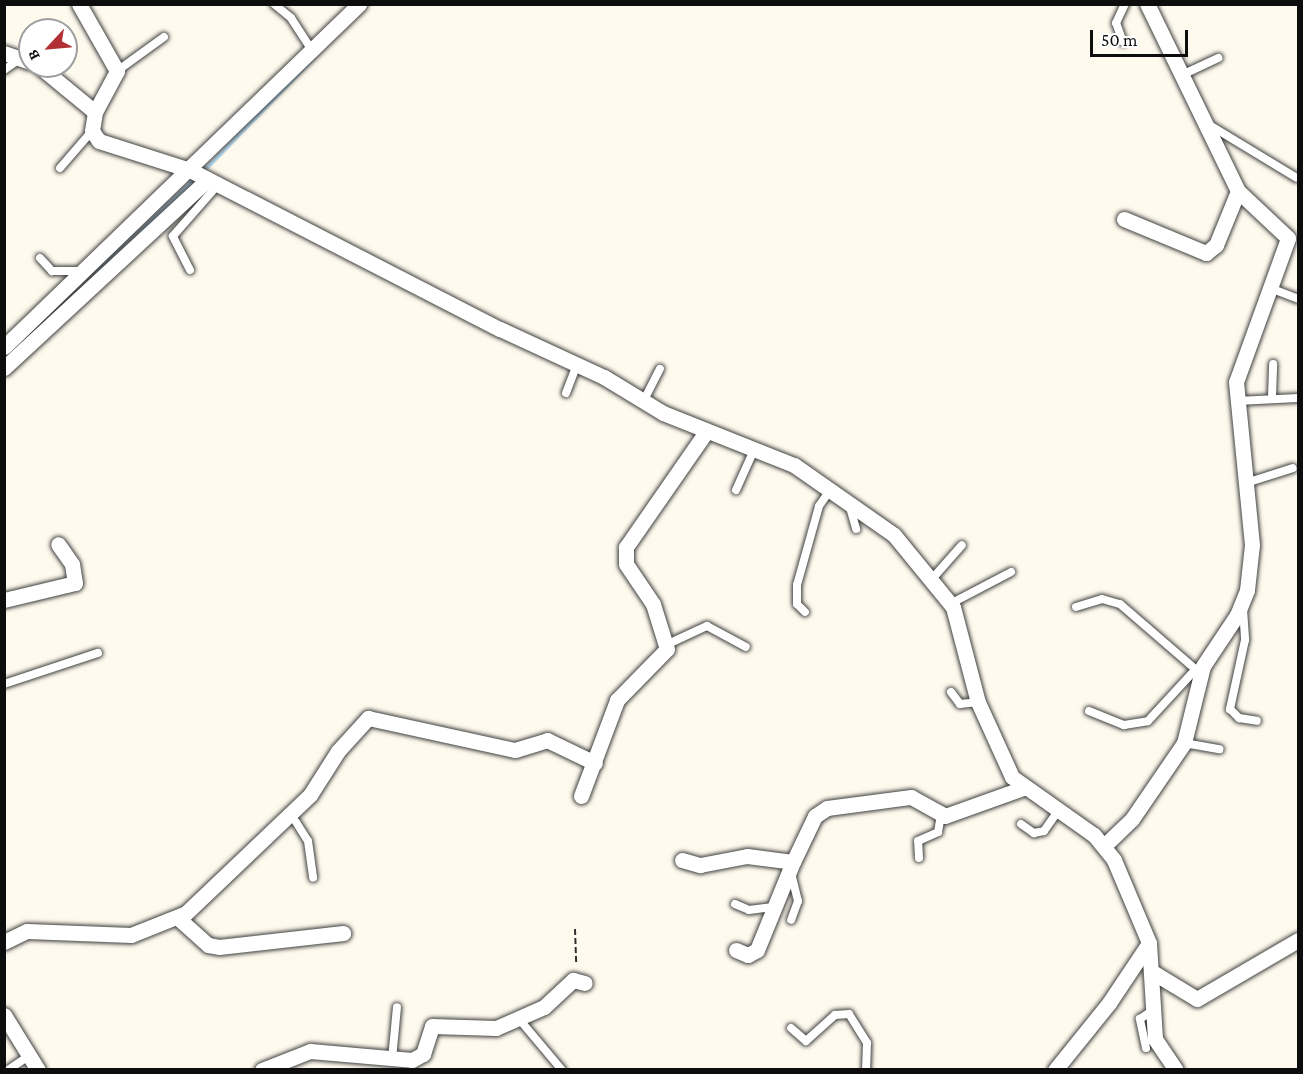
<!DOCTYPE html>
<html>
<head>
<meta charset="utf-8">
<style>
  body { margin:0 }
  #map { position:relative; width:1303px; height:1074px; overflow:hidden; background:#fefaed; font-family:"Crimson Pro",serif }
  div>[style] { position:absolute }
  .stream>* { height:4px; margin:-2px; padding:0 2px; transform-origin:2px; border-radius:2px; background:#b6dbf1 }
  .path>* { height:2px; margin-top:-1px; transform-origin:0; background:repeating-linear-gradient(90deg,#2f2f2f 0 6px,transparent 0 9px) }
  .roads { filter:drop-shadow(0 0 2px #404040) drop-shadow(0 0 2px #404040) }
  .lane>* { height:8px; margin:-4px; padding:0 4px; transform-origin:4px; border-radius:4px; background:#fff }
  .street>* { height:15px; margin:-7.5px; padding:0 7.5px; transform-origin:7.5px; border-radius:7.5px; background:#fff }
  span { translate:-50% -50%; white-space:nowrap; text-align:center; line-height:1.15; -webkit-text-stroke:6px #fff; paint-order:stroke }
  .frame { position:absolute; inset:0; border:6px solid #0d0d0d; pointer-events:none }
  .north { position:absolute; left:18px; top:18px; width:60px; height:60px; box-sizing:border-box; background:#fff; border:2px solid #9e9e9e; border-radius:50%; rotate:244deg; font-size:16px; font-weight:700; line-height:24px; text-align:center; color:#0d0d0d }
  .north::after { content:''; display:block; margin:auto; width:21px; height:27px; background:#b13036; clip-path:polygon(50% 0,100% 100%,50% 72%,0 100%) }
  .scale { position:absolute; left:1090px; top:30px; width:98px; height:27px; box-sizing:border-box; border:3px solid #0d0d0d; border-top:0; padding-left:8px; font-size:18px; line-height:21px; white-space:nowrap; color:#0d0d0d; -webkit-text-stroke:4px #fff; paint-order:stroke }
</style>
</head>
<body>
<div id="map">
  <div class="stream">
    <i style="left:202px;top:173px;width:161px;rotate:-45.8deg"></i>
    <i style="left:88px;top:280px;width:149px;rotate:-43.4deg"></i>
  </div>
  <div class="path">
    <i style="left:575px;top:929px;width:36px;rotate:88deg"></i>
  </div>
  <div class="roads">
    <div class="lane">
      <i style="left:274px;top:4px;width:22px;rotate:39deg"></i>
      <i style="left:291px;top:18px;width:38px;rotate:57deg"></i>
      <i style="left:1123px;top:42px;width:20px;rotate:-110deg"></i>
      <i style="left:1116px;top:23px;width:21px;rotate:-65deg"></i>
      <i style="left:4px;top:70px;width:16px;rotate:-35deg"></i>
      <i style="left:117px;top:71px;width:58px;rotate:-35.9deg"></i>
      <i style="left:1184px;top:74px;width:38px;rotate:-25deg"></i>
      <i style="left:1211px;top:126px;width:100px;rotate:31.2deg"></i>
      <i style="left:60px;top:168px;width:49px;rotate:-49.1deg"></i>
      <i style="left:40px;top:258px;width:18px;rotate:47deg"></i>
      <i style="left:52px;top:271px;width:29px"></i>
      <i style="left:190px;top:270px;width:38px;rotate:-117deg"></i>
      <i style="left:173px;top:236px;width:65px;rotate:-48.7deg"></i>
      <i style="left:1270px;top:288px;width:30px;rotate:21deg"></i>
      <i style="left:566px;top:393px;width:31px;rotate:-69deg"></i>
      <i style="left:1272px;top:397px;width:33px;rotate:-88deg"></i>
      <i style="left:644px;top:400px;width:35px;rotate:-63deg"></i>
      <i style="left:1237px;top:401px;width:61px;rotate:-2.8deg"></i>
      <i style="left:1246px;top:483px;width:49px;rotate:-17.7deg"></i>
      <i style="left:736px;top:490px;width:44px;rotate:-65.8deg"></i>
      <i style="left:849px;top:504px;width:26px;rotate:74deg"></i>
      <i style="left:932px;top:579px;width:45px;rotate:-48.6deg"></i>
      <i style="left:950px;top:604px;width:69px;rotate:-27.7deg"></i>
      <i style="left:1076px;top:607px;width:27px;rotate:-17deg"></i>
      <i style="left:1102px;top:599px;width:19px;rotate:16deg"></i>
      <i style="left:1120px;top:604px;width:107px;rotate:40.8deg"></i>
      <i style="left:1243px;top:609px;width:31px;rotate:86deg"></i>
      <i style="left:1245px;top:640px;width:71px;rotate:102.3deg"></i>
      <i style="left:1230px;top:709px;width:13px;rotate:45deg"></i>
      <i style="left:1239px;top:718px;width:18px;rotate:9deg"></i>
      <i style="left:805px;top:612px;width:11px;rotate:-135deg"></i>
      <i style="left:797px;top:604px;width:19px;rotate:-90deg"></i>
      <i style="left:797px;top:585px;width:82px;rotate:-74.4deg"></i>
      <i style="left:819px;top:506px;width:21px;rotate:-55deg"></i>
      <i style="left:668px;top:644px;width:43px;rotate:-24.8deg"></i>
      <i style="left:707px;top:626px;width:44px;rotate:28.3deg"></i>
      <i style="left:4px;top:684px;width:99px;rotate:-18.3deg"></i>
      <i style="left:951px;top:692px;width:15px;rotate:53deg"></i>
      <i style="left:960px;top:704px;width:18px;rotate:-6deg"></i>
      <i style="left:1089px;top:711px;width:38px;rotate:22deg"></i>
      <i style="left:1124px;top:725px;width:24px;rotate:-9deg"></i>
      <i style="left:1148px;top:721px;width:68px;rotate:-47.4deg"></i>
      <i style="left:1184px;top:743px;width:36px;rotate:10deg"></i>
      <i style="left:296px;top:822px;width:22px;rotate:58deg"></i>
      <i style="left:308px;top:841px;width:37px;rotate:82deg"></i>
      <i style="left:1021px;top:824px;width:16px;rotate:35deg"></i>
      <i style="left:1034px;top:833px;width:10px;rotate:-11deg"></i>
      <i style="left:1044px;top:831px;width:24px;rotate:-55deg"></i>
      <i style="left:919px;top:858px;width:17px;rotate:-93deg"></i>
      <i style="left:918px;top:841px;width:22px;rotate:-24deg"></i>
      <i style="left:938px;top:832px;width:17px;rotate:-80deg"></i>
      <i style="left:791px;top:873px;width:29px;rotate:76deg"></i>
      <i style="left:798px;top:901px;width:20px;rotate:110deg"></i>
      <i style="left:735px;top:904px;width:15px;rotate:23deg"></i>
      <i style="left:749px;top:910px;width:26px;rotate:-7deg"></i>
      <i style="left:519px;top:1019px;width:67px;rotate:49.9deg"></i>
      <i style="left:791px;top:1028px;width:20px;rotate:41deg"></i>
      <i style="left:806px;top:1041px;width:39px;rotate:-42deg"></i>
      <i style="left:835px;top:1015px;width:14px;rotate:-4deg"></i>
      <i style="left:849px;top:1014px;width:34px;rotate:58deg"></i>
      <i style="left:867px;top:1043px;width:27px;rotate:92deg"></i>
      <i style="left:1146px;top:1048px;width:30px;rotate:-102deg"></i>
      <i style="left:1140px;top:1019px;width:14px;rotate:-34deg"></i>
      <i style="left:392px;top:1059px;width:52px;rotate:-84.5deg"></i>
      <i style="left:8px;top:1070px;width:27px;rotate:-34deg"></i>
    </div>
    <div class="street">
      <i style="left:79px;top:4px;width:77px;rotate:60.4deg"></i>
      <i style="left:117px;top:71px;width:47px;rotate:118.2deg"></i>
      <i style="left:95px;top:112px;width:19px;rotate:99deg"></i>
      <i style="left:92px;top:131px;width:12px;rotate:55deg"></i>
      <i style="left:99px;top:141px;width:96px;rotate:17.7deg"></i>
      <i style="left:190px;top:170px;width:348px;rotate:27.2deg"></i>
      <i style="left:500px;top:329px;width:115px;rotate:24.8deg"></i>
      <i style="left:604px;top:377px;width:69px;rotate:31.4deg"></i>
      <i style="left:663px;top:413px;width:141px;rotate:21.7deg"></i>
      <i style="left:794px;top:465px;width:122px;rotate:35deg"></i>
      <i style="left:894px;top:535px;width:93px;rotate:50.7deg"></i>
      <i style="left:953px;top:607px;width:98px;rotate:75.3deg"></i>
      <i style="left:978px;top:702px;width:82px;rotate:65.6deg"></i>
      <i style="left:1012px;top:777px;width:100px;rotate:35.3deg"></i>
      <i style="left:1094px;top:835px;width:32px;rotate:51deg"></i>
      <i style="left:1114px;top:860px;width:90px;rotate:67.1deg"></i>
      <i style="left:1149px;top:943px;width:96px;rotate:86.4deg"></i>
      <i style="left:1155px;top:1039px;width:37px;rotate:56deg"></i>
      <i style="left:4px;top:53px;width:28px;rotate:19deg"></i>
      <i style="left:39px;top:66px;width:72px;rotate:39.4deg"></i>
      <i style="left:1124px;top:219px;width:89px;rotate:22.5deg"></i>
      <i style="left:1206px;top:253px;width:13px;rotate:-39deg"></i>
      <i style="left:1216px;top:245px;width:58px;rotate:-67.8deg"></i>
      <i style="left:4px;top:347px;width:494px;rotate:-44deg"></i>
      <i style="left:4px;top:368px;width:275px;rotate:-42.8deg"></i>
      <i style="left:4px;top:600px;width:73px;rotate:-13.5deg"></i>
      <i style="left:75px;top:583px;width:19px;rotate:-99deg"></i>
      <i style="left:72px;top:564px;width:24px;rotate:-125deg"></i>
      <i style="left:581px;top:796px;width:103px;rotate:-69.4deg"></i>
      <i style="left:617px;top:700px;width:71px;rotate:-45.6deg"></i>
      <i style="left:667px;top:649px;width:47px;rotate:-107.3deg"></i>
      <i style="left:653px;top:604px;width:48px;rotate:-124deg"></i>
      <i style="left:626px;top:564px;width:17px;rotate:-90deg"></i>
      <i style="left:626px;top:547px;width:140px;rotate:-55.2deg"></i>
      <i style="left:1105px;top:845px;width:37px;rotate:-44deg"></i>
      <i style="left:1132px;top:819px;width:92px;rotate:-55.6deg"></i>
      <i style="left:1184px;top:743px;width:79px;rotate:-76.1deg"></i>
      <i style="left:1203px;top:666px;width:61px;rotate:-56.3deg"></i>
      <i style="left:1237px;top:615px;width:27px;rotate:-68deg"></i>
      <i style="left:1247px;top:590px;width:45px;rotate:-83.7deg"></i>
      <i style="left:1252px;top:545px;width:164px;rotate:-95.6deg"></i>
      <i style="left:1236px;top:382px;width:153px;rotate:-70.1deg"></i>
      <i style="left:1288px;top:238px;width:69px;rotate:-136.8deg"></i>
      <i style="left:1238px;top:191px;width:208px;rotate:-115.9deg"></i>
      <i style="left:682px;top:860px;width:19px;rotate:16deg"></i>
      <i style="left:700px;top:865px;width:48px;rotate:-10.8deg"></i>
      <i style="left:747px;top:856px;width:46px;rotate:7.4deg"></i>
      <i style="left:793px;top:862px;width:51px;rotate:-64.4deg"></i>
      <i style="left:815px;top:816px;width:14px;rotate:-34deg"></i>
      <i style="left:827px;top:808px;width:85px;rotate:-7.5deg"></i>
      <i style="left:911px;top:797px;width:39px;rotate:29deg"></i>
      <i style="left:945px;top:816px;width:83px;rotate:-19.7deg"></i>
      <i style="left:178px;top:918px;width:40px;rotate:42deg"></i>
      <i style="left:208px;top:945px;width:11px;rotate:10deg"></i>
      <i style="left:219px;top:947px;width:125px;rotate:-6.4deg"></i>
      <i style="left:4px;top:942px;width:25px;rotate:-26deg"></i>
      <i style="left:27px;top:931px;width:104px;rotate:2.2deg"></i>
      <i style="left:131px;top:935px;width:59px;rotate:-21.8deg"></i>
      <i style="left:186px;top:913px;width:171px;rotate:-43.6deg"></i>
      <i style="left:310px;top:795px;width:52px;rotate:-57.5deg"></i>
      <i style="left:338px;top:751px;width:45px;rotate:-47.7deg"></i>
      <i style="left:368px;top:718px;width:150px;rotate:12.3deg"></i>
      <i style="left:515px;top:750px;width:34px;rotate:-17deg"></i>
      <i style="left:547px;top:740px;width:53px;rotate:25.6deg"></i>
      <i style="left:736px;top:950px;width:13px;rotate:23deg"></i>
      <i style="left:748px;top:955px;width:10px;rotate:-29deg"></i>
      <i style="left:757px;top:950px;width:95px;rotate:-67.8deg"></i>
      <i style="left:1154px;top:973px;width:50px;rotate:31.2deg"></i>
      <i style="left:1197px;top:999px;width:117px;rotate:-30.3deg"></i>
      <i style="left:4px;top:1015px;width:65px;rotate:58.3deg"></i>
      <i style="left:262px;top:1070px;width:52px;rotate:-21.6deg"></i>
      <i style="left:310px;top:1051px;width:102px;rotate:5deg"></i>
      <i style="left:412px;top:1060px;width:13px;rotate:-29deg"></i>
      <i style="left:423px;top:1054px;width:29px;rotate:-72deg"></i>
      <i style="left:432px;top:1026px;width:64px;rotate:1.8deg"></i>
      <i style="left:496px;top:1028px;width:52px;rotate:-23.6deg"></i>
      <i style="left:544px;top:1007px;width:40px;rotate:-43deg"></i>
      <i style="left:573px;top:980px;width:12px;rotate:14deg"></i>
      <i style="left:1055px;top:1070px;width:86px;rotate:-51.1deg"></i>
      <i style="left:1109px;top:1003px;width:72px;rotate:-56.3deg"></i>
    </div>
  </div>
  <div class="frame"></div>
  <div class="north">B</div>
  <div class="scale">50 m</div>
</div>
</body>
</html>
